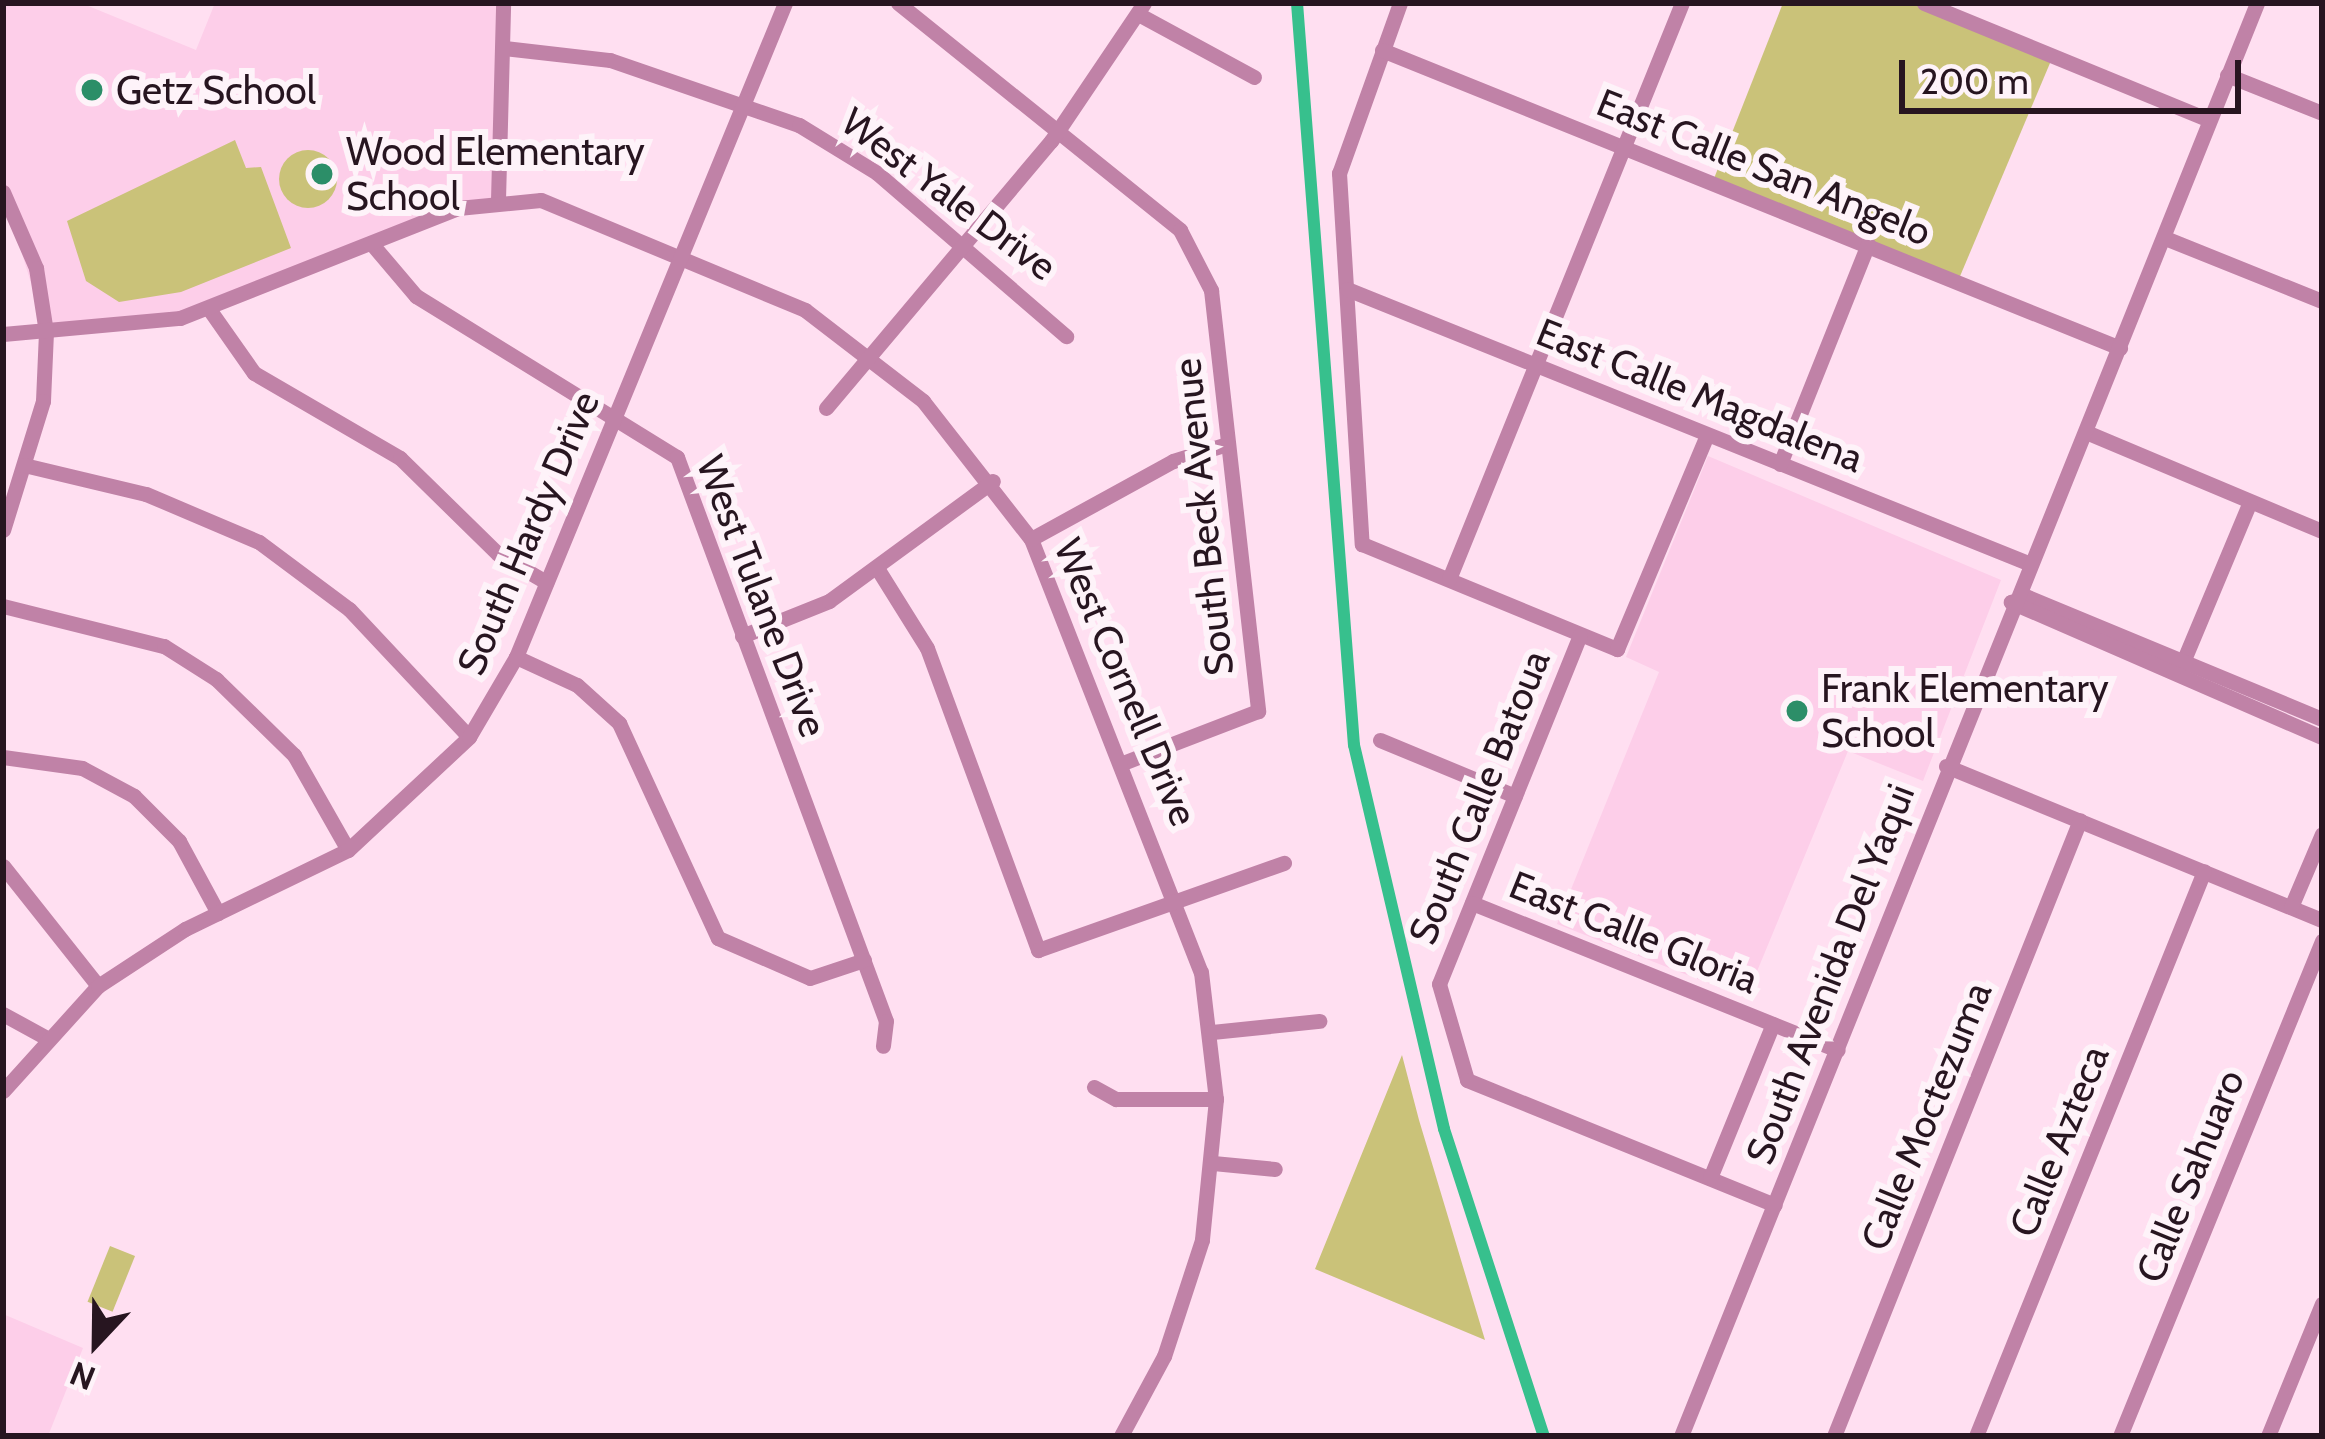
<!DOCTYPE html>
<html>
<head>
<meta charset="utf-8">
<style>
  body { margin:0 }
  #map { position:relative; width:2325px; height:1439px; overflow:hidden; background:#ffdff1; font-family:Cabin,sans-serif }
  div>[style] { position:absolute }
  .built>* { inset:0; background:#fdcee9 }
  .green>* { inset:0; background:#cac279; transform-origin:0 0 }
  .round { border-radius:50% }
  .canal>* { height:12px; margin:-6px; padding:0 6px; transform-origin:6px; border-radius:6px; background:#37c08d }
  .minor>* { height:15px; margin:-7.5px; padding:0 7.5px; transform-origin:7.5px; border-radius:7.5px; background:#c082a7 }
  .dots>* { width:33px; height:33px; translate:-50% -50%; box-sizing:border-box; border:6px solid #fef3f9; border-radius:50% }
  span { translate:-50% -50%; white-space:nowrap; text-align:center; line-height:1.15; -webkit-text-stroke:12px #fef3f9; paint-order:stroke }
  .poi-label { font-size:39px; color:#271520 }
  .left { translate:0 -50%; text-align:left }
  .street-label { font-size:39px; color:#271520 }
  .frame { position:absolute; inset:0; border:6px solid #271520; pointer-events:none }
  .north { position:absolute; left:36px; top:1283px; width:120px; height:120px; -webkit-text-stroke:9px #fef3f9; paint-order:stroke; rotate:202deg; font-size:33px; font-weight:700; line-height:48px; text-align:center; color:#271520 }
  .north::after { content:''; display:block; margin:auto; width:42px; height:54px; background:#271520; clip-path:polygon(50% 0,100% 100%,50% 72%,0 100%) }
  .scale { position:absolute; left:1899px; top:60px; width:342px; height:54px; box-sizing:border-box; border:6px solid #271520; border-top:0; padding-left:15px; font-size:36px; line-height:42px; white-space:nowrap; color:#271520; -webkit-text-stroke:9px #fef3f9; paint-order:stroke }
</style>
</head>
<body>
<div id="map">
  <div class="built">
    <i style="clip-path:polygon(3px 3px,81px 3px,196px 50px,215px 3px,503px 3px,498px 200px,209px 309px,46px 332px,3px 192px)"></i>
    <i style="clip-path:polygon(1708px 456px,2001px 580px,1923px 781px,1848px 751px,1746px 998px,1557px 924px,1659px 672px,1626px 657px)"></i>
    <i style="clip-path:polygon(3px 1314px,83px 1348px,48px 1436px,3px 1436px)"></i>
  </div>
  <div class="green">
    <i style="clip-path:polygon(1783px 3px,1924px 3px,2053px 56px,1958px 281px,1713px 181px)"></i>
    <i style="clip-path:polygon(235px 140px,246px 168px,261px 167px,291px 248px,181px 292px,119px 302px,86px 281px,67px 221px)"></i>
    <i class="round" style="left:279px;top:150px;width:58px;height:58px"></i>
    <i style="clip-path:polygon(1402px 1055px,1419px 1120px,1485px 1340px,1315px 1269px)"></i>
    <i style="left:110px;top:1246px;width:27px;height:60px;rotate:22deg"></i>
  </div>
  <div class="canal">
    <i style="left:1297px;top:3px;width:744px;rotate:85.61deg"></i>
    <i style="left:1354px;top:745px;width:394px;rotate:76.8deg"></i>
    <i style="left:1444px;top:1129px;width:323px;rotate:72deg"></i>
  </div>
  <div class="minor">
    <i style="left:898px;top:3px;width:362px;rotate:38.8deg"></i>
    <i style="left:1180px;top:230px;width:68px;rotate:62.7deg"></i>
    <i style="left:1211px;top:290px;width:424px;rotate:83.6deg"></i>
    <i style="left:1258px;top:711px;width:142px;rotate:159deg"></i>
    <i style="left:1400px;top:3px;width:181px;rotate:109.7deg"></i>
    <i style="left:1339px;top:173px;width:372px;rotate:86.5deg"></i>
    <i style="left:1362px;top:544px;width:276px;rotate:22.4deg"></i>
    <i style="left:1617px;top:649px;width:232px;rotate:-67.2deg"></i>
    <i style="left:1924px;top:3px;width:308px;rotate:22.3deg"></i>
    <i style="left:1138px;top:14px;width:132px;rotate:28.5deg"></i>
    <i style="left:504px;top:48px;width:107px;rotate:6.5deg"></i>
    <i style="left:610px;top:60px;width:200px;rotate:19deg"></i>
    <i style="left:799px;top:125px;width:92px;rotate:31.6deg"></i>
    <i style="left:877px;top:173px;width:250px;rotate:40.8deg"></i>
    <i style="left:1382px;top:50px;width:796px;rotate:21.99deg"></i>
    <i style="left:2227px;top:75px;width:102px;rotate:21.8deg"></i>
    <i style="left:3px;top:192px;width:83px;rotate:66.5deg"></i>
    <i style="left:36px;top:268px;width:65px;rotate:81.1deg"></i>
    <i style="left:46px;top:332px;width:69px;rotate:92.5deg"></i>
    <i style="left:43px;top:401px;width:135px;rotate:107.2deg"></i>
    <i style="left:498px;top:200px;width:197px;rotate:-88.5deg"></i>
    <i style="left:2165px;top:238px;width:169px;rotate:21.9deg"></i>
    <i style="left:371px;top:243px;width:70px;rotate:49.7deg"></i>
    <i style="left:416px;top:296px;width:307px;rotate:31.7deg"></i>
    <i style="left:677px;top:457px;width:601px;rotate:69.67deg"></i>
    <i style="left:886px;top:1021px;width:25px;rotate:97deg"></i>
    <i style="left:1347px;top:289px;width:734px;rotate:21.92deg"></i>
    <i style="left:209px;top:309px;width:78px;rotate:54.9deg"></i>
    <i style="left:254px;top:373px;width:169px;rotate:30.2deg"></i>
    <i style="left:400px;top:458px;width:137px;rotate:44.4deg"></i>
    <i style="left:498px;top:554px;width:56px;rotate:30.3deg"></i>
    <i style="left:3px;top:334px;width:178px;rotate:-5.2deg"></i>
    <i style="left:180px;top:318px;width:299px;rotate:-21.6deg"></i>
    <i style="left:458px;top:208px;width:83px;rotate:-5.5deg"></i>
    <i style="left:541px;top:200px;width:286px;rotate:22.6deg"></i>
    <i style="left:805px;top:310px;width:149px;rotate:37.6deg"></i>
    <i style="left:923px;top:401px;width:175px;rotate:52deg"></i>
    <i style="left:1031px;top:539px;width:465px;rotate:68.6deg"></i>
    <i style="left:1201px;top:972px;width:128px;rotate:83.3deg"></i>
    <i style="left:1216px;top:1099px;width:142px;rotate:95.7deg"></i>
    <i style="left:1202px;top:1240px;width:122px;rotate:108.1deg"></i>
    <i style="left:1164px;top:1356px;width:91px;rotate:118.3deg"></i>
    <i style="left:826px;top:408px;width:349px;rotate:-49.9deg"></i>
    <i style="left:1051px;top:141px;width:166px;rotate:-56deg"></i>
    <i style="left:2086px;top:432px;width:256px;rotate:22.8deg"></i>
    <i style="left:1780px;top:464px;width:237px;rotate:-68.2deg"></i>
    <i style="left:24px;top:465px;width:125px;rotate:13.4deg"></i>
    <i style="left:146px;top:494px;width:123px;rotate:23deg"></i>
    <i style="left:259px;top:542px;width:112px;rotate:36.7deg"></i>
    <i style="left:349px;top:609px;width:175px;rotate:46.8deg"></i>
    <i style="left:1031px;top:539px;width:162px;rotate:-28.8deg"></i>
    <i style="left:1173px;top:461px;width:57px;rotate:-17.5deg"></i>
    <i style="left:877px;top:568px;width:94px;rotate:58deg"></i>
    <i style="left:927px;top:648px;width:322px;rotate:69.8deg"></i>
    <i style="left:1038px;top:950px;width:261px;rotate:-19.5deg"></i>
    <i style="left:1449px;top:579px;width:621px;rotate:-67.98deg"></i>
    <i style="left:3px;top:606px;width:166px;rotate:14deg"></i>
    <i style="left:164px;top:646px;width:62px;rotate:32.4deg"></i>
    <i style="left:216px;top:679px;width:109px;rotate:44.3deg"></i>
    <i style="left:294px;top:755px;width:109px;rotate:60.4deg"></i>
    <i style="left:1580px;top:635px;width:376px;rotate:112deg"></i>
    <i style="left:1439px;top:984px;width:100px;rotate:73.7deg"></i>
    <i style="left:1467px;top:1080px;width:332px;rotate:22.1deg"></i>
    <i style="left:742px;top:636px;width:94px;rotate:-21.9deg"></i>
    <i style="left:829px;top:601px;width:203px;rotate:-36.2deg"></i>
    <i style="left:516px;top:657px;width:67px;rotate:24.7deg"></i>
    <i style="left:577px;top:685px;width:57px;rotate:42.1deg"></i>
    <i style="left:619px;top:723px;width:237px;rotate:65.3deg"></i>
    <i style="left:718px;top:938px;width:100px;rotate:23.5deg"></i>
    <i style="left:810px;top:978px;width:57px;rotate:-18.4deg"></i>
    <i style="left:2180px;top:669px;width:181px;rotate:-67.3deg"></i>
    <i style="left:2322px;top:719px;width:318px;rotate:-157.5deg"></i>
    <i style="left:2028px;top:597px;width:18px;rotate:164deg"></i>
    <i style="left:2011px;top:602px;width:339px;rotate:23.5deg"></i>
    <i style="left:1380px;top:740px;width:146px;rotate:22.5deg"></i>
    <i style="left:3px;top:757px;width:80px;rotate:7.9deg"></i>
    <i style="left:82px;top:768px;width:59px;rotate:28.3deg"></i>
    <i style="left:134px;top:796px;width:64px;rotate:45deg"></i>
    <i style="left:179px;top:841px;width:82px;rotate:61.6deg"></i>
    <i style="left:1946px;top:766px;width:406px;rotate:22.3deg"></i>
    <i style="left:3px;top:866px;width:153px;rotate:51.6deg"></i>
    <i style="left:1472px;top:903px;width:394px;rotate:21.9deg"></i>
    <i style="left:2291px;top:907px;width:79px;rotate:-67deg"></i>
    <i style="left:3px;top:1014px;width:48px;rotate:28.7deg"></i>
    <i style="left:1212px;top:1032px;width:108px;rotate:-5.9deg"></i>
    <i style="left:1094px;top:1087px;width:25px;rotate:29deg"></i>
    <i style="left:1116px;top:1099px;width:100px"></i>
    <i style="left:3px;top:1091px;width:142px;rotate:-47.9deg"></i>
    <i style="left:98px;top:986px;width:104px;rotate:-33.2deg"></i>
    <i style="left:185px;top:929px;width:181px;rotate:-25.9deg"></i>
    <i style="left:348px;top:850px;width:166px;rotate:-43deg"></i>
    <i style="left:469px;top:737px;width:93px;rotate:-59.6deg"></i>
    <i style="left:516px;top:657px;width:707px;rotate:-67.64deg"></i>
    <i style="left:1213px;top:1163px;width:62px;rotate:5.5deg"></i>
    <i style="left:1710px;top:1178px;width:166px;rotate:-67.8deg"></i>
    <i style="left:1681px;top:1436px;width:1544px;rotate:-68.1deg"></i>
    <i style="left:1834px;top:1436px;width:663px;rotate:-68.23deg"></i>
    <i style="left:1976px;top:1436px;width:609px;rotate:-68.02deg"></i>
    <i style="left:2120px;top:1436px;width:535px;rotate:-67.8deg"></i>
    <i style="left:2268px;top:1436px;width:143px;rotate:-67.8deg"></i>
  </div>
  <div class="dots">
    <i style="left:92px;top:90px;background:#2c8e68"></i>
    <i style="left:322px;top:174px;background:#2c8e68"></i>
    <i style="left:1797px;top:711px;background:#2c8e68"></i>
  </div>
  <div class="poi-label">
    <span class="left" style="left:116px;top:90px">Getz School</span>
    <span class="left" style="left:346px;top:174px">Wood Elementary<br>School</span>
    <span class="left" style="left:1821px;top:711px">Frank Elementary<br>School</span>
  </div>
  <div class="street-label">
    <span style="left:1764px;top:167px;rotate:22deg">East Calle San Angelo</span>
    <span style="left:949px;top:194px;rotate:37deg">West Yale Drive</span>
    <span style="left:1700px;top:395px;rotate:22deg">East Calle Magdalena</span>
    <span style="left:1203px;top:517px;rotate:-96deg">South Beck Avenue</span>
    <span style="left:528px;top:533px;rotate:-67deg">South Hardy Drive</span>
    <span style="left:762px;top:596px;rotate:69deg">West Tulane Drive</span>
    <span style="left:1126px;top:682px;rotate:67deg">West Cornell Drive</span>
    <span style="left:1479px;top:797px;rotate:-68deg">South Calle Batoua</span>
    <span style="left:1634px;top:932px;rotate:22deg">East Calle Gloria</span>
    <span style="left:1830px;top:974px;rotate:-69deg">South Avenida Del Yaqui</span>
    <span style="left:1926px;top:1116px;rotate:-68deg">Calle Moctezuma</span>
    <span style="left:2059px;top:1141px;rotate:-68deg">Calle Azteca</span>
    <span style="left:2190px;top:1176px;rotate:-68deg">Calle Sahuaro</span>
  </div>
  <div class="frame"></div>
  <div class="north">N</div>
  <div class="scale">200 m</div>
</div>
</body>
</html>
